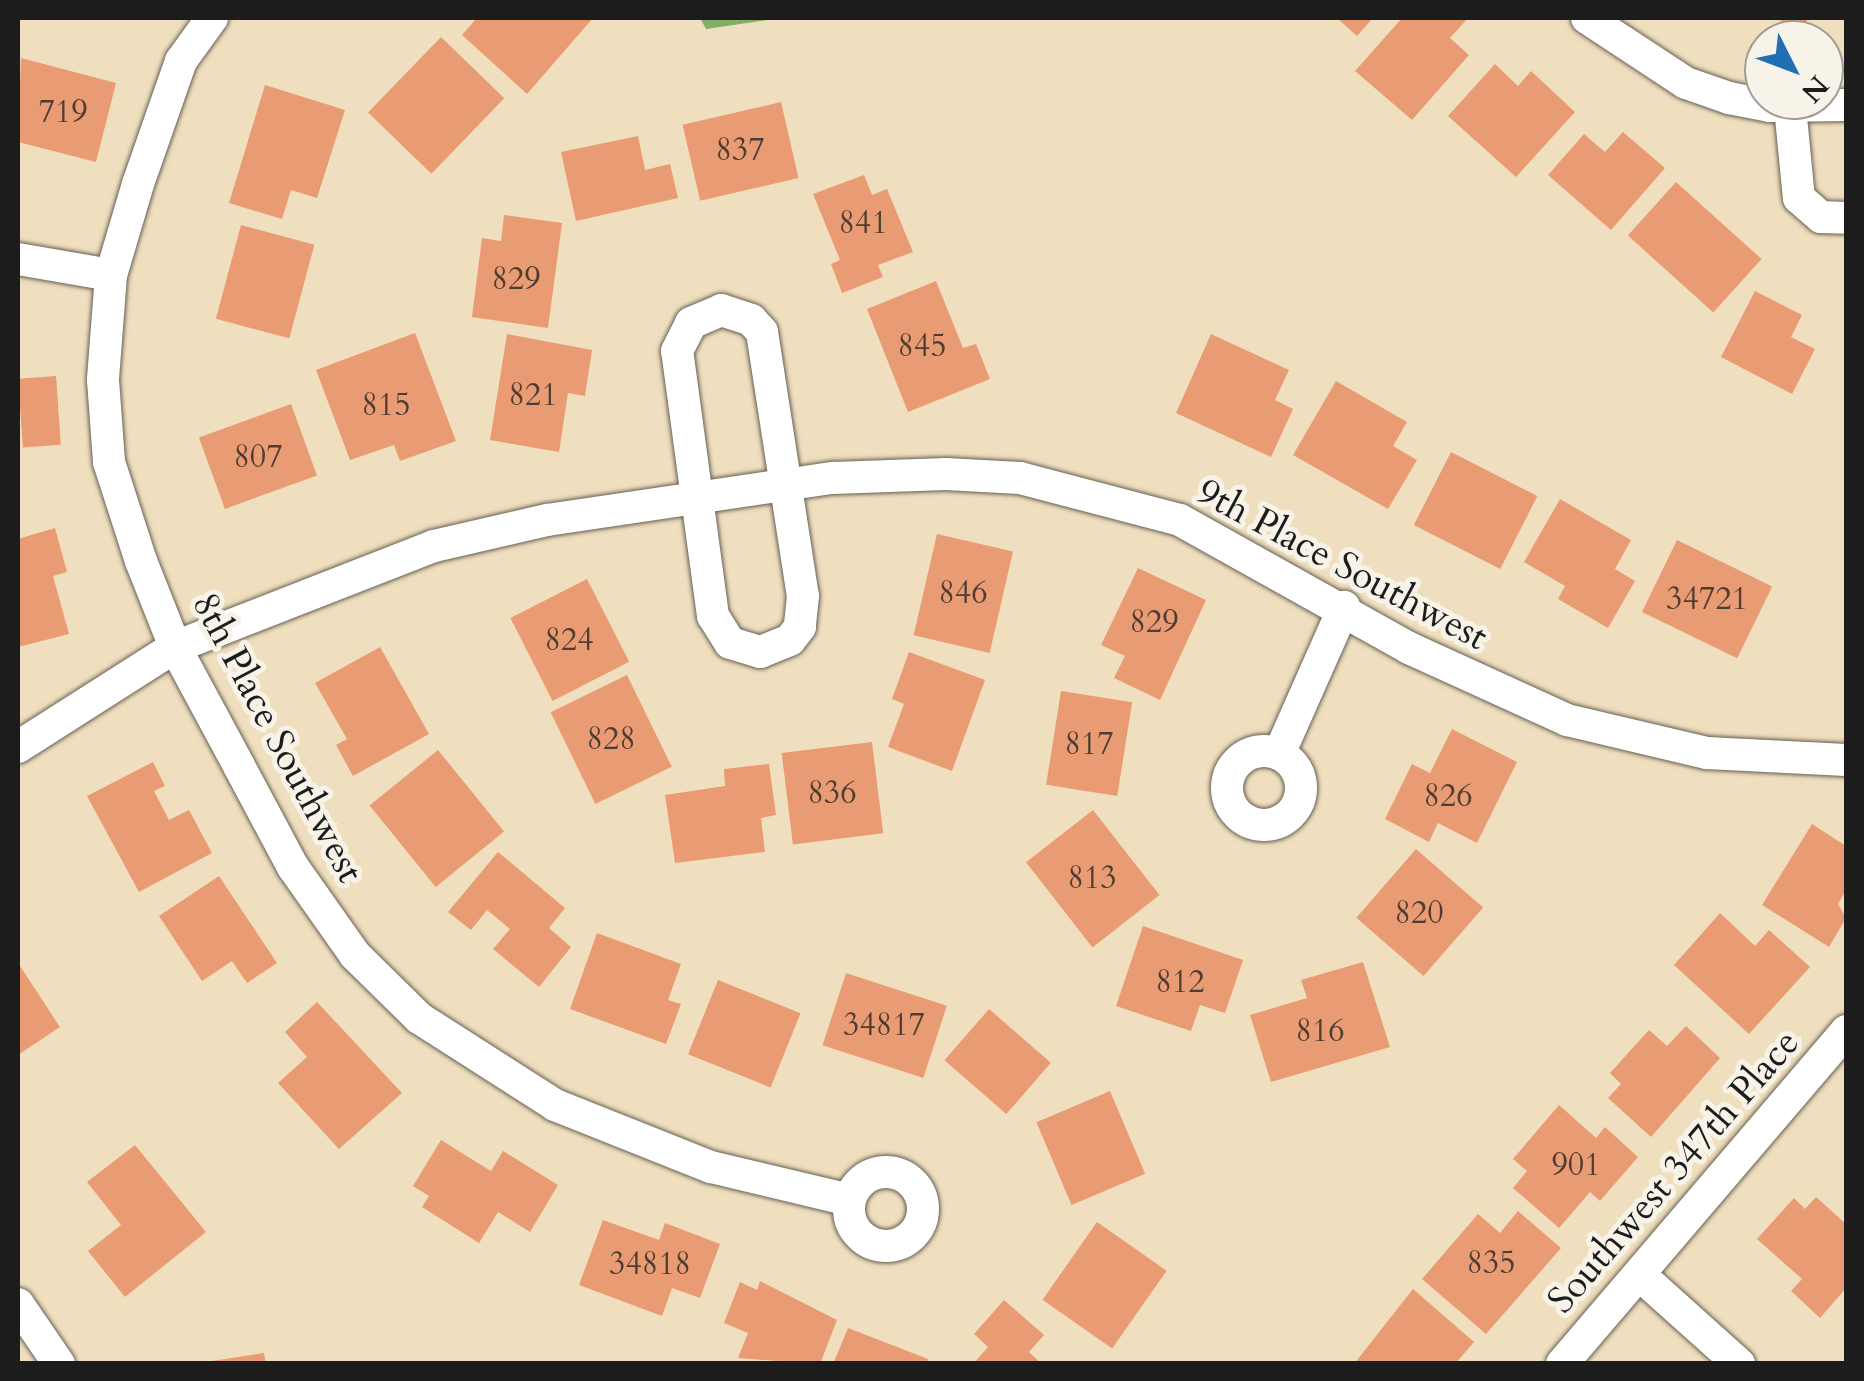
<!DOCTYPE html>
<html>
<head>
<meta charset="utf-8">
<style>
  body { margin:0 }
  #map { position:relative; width:1864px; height:1381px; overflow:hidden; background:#f0dfbe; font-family:Cardo,serif }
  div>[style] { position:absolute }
  .forest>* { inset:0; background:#81af67 }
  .building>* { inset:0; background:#e99b73; transform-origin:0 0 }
  .roads { filter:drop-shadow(0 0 2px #666055) drop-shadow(0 0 2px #666055) }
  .minor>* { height:32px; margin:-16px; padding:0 16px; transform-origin:16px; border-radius:16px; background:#fff }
  .minor>.ring { margin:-16px; padding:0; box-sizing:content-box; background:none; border:32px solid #fff; border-radius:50% }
  span { translate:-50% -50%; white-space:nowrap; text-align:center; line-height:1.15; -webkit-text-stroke:10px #f7f3e8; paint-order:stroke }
  .number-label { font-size:32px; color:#4f3c32 }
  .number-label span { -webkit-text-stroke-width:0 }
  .street-label { font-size:38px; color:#1c1c1c }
  .frame { position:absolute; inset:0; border:20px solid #1c1c1c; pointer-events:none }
  .north { position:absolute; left:1744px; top:20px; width:100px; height:100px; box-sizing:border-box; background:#f7f3e8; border:2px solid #9f9d96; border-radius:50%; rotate:132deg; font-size:28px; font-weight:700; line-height:40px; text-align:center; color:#1c1c1c }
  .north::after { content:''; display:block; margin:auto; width:35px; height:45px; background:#1f6fb2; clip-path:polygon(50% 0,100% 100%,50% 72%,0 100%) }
</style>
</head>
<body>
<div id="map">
  <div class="forest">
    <i style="clip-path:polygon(700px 18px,781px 18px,706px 29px)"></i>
  </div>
  <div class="building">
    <i style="clip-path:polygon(477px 18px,593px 18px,527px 94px,462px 35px)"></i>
    <i style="clip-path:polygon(1337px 18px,1373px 18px,1357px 36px)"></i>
    <i style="clip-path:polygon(1402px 18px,1468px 18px,1450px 38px,1469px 55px,1412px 120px,1355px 71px)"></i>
    <i style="clip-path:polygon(1773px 18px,1808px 18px,1804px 29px)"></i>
    <i style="left:441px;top:37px;width:88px;height:105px;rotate:44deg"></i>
    <i style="clip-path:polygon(21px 58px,116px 83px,96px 162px,18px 142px)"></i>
    <i style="clip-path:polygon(1495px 64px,1518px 86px,1531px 71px,1575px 112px,1516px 177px,1448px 116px)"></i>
    <i style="clip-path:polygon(265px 85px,345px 110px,317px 198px,291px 190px,282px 219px,229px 203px)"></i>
    <i style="left:781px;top:102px;width:78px;height:101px;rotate:77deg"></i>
    <i style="clip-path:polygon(1623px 132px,1665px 168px,1611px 230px,1548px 175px,1584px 134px,1605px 152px)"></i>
    <i style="clip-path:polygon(638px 136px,645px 170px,670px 164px,678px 198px,576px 221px,561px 152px)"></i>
    <i style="clip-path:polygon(864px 175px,872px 195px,887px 189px,913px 252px,878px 265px,883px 277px,842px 293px,831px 264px,840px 260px,813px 194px)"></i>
    <i style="left:1676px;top:182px;width:115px;height:72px;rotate:42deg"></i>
    <i style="clip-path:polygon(504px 215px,562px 223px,548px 328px,472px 317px,482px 238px,501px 241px)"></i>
    <i style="left:241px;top:225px;width:76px;height:97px;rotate:15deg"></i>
    <i style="clip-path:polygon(936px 281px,963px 348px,976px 344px,990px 379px,908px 412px,867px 309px)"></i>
    <i style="clip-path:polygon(1755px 291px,1802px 315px,1791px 337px,1815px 349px,1792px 394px,1721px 357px)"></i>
    <i style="clip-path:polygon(415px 333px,456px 441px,400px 461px,394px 445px,350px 460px,316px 370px)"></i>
    <i style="clip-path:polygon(507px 334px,592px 350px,585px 396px,568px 393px,559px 452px,490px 440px)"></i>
    <i style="clip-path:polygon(1211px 334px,1289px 370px,1275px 400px,1293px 409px,1271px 457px,1176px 413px)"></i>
    <i style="left:56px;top:376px;width:69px;height:38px;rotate:86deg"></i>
    <i style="clip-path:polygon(1336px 381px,1407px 422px,1393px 446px,1417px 460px,1388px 509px,1293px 455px)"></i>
    <i style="left:291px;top:404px;width:76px;height:98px;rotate:70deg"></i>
    <i style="left:1451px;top:452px;width:97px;height:82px;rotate:27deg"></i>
    <i style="clip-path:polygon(1560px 499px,1631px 540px,1615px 569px,1635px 581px,1608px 628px,1558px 599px,1565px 586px,1524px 562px)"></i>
    <i style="clip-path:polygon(55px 528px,67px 572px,53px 576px,69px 634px,18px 647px,18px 539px)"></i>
    <i style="left:937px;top:534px;width:78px;height:104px;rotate:13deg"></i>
    <i style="left:1677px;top:540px;width:106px;height:80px;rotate:26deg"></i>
    <i style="clip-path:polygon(1138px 568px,1206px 600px,1160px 700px,1114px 678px,1125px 656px,1101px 645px)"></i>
    <i style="left:587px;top:579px;width:93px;height:86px;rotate:63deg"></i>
    <i style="clip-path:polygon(380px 647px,429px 734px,353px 776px,336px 745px,347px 739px,315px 683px)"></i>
    <i style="clip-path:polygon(909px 652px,985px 680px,952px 771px,888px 747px,904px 704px,892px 699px)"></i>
    <i style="left:627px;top:675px;width:102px;height:85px;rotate:64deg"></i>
    <i style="left:1061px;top:691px;width:72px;height:95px;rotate:9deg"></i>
    <i style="clip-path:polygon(1452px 729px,1517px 762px,1477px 843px,1438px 823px,1429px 842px,1385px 819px,1412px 764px,1430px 773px)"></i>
    <i style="left:872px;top:742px;width:92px;height:91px;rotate:83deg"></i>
    <i style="left:438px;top:750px;width:105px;height:88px;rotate:51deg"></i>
    <i style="clip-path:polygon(153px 762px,165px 786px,154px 791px,169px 820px,189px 810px,212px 853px,139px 892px,87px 796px)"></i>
    <i style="clip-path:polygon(769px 764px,776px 815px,761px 818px,765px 852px,675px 863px,665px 795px,725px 786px,724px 769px)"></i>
    <i style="left:1093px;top:810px;width:108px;height:85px;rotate:52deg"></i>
    <i style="clip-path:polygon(1812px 824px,1846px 846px,1846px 890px,1838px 904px,1846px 918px,1829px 947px,1762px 905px)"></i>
    <i style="left:1416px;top:849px;width:89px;height:91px;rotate:41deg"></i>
    <i style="clip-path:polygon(498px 852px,565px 908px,549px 928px,571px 947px,539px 987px,493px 949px,510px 929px,487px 910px,471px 930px,448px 912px)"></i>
    <i style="clip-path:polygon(219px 876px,277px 963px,247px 983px,232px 961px,202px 981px,159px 916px)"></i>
    <i style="clip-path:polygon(1720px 913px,1755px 946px,1769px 930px,1810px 967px,1749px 1034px,1674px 965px)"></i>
    <i style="clip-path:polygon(1143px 926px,1243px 960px,1225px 1013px,1200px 1005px,1191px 1031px,1116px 1006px)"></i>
    <i style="clip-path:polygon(597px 933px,681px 964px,668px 1000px,681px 1004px,666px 1044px,570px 1009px)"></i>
    <i style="clip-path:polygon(1363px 962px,1390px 1047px,1271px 1082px,1250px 1015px,1307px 998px,1301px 980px)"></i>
    <i style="clip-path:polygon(18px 963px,60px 1027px,18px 1055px)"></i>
    <i style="left:846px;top:973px;width:106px;height:76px;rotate:18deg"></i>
    <i style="left:718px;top:980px;width:89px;height:80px;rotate:22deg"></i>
    <i style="clip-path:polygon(317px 1002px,402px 1093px,339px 1149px,278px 1083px,307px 1057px,285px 1032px)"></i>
    <i style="left:989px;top:1009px;width:82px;height:68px;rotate:41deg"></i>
    <i style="clip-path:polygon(1686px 1026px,1720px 1058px,1651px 1137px,1608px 1098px,1621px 1084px,1610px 1073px,1649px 1030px,1667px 1046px)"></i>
    <i style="left:1110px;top:1091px;width:90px;height:80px;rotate:67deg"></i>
    <i style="clip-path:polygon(1559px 1105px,1596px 1138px,1605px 1127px,1638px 1157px,1600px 1201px,1590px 1192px,1559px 1228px,1513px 1188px,1527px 1171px,1513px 1159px)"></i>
    <i style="clip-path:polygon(441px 1140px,491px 1171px,503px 1151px,558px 1185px,530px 1232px,498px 1212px,479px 1243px,422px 1207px,429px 1196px,413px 1186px)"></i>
    <i style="clip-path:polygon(135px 1145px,206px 1232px,125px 1297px,88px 1251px,121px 1225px,87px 1182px)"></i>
    <i style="clip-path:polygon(1816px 1197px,1846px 1224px,1846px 1288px,1820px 1318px,1791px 1291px,1802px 1279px,1757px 1239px,1794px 1198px,1805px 1209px)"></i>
    <i style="clip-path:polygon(1518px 1211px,1561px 1248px,1486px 1334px,1422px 1279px,1478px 1214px,1500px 1233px)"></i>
    <i style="clip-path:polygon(603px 1220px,659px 1240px,665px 1223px,720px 1244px,700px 1298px,672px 1288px,662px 1316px,579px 1285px)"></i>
    <i style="left:1097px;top:1222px;width:85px;height:95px;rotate:35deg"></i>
    <i style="clip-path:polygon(760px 1281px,837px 1320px,820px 1364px,738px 1358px,748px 1333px,724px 1323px,740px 1282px,757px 1290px)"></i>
    <i style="clip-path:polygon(1413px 1289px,1474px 1342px,1455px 1364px,1354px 1364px)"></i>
    <i style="clip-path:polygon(1004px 1300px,1044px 1335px,1029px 1352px,1042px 1364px,973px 1364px,988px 1347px,974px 1334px)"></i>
    <i style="clip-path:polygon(848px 1328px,928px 1359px,927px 1364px,833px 1364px)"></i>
    <i style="clip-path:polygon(264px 1353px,266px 1364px,212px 1364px,212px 1361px)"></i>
  </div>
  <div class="roads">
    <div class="minor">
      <i style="left:212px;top:18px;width:53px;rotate:125.8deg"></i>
      <i style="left:181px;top:61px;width:130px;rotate:109.3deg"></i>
      <i style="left:138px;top:184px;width:95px;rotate:106.5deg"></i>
      <i style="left:111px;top:275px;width:105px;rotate:94.4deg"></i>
      <i style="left:103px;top:380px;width:82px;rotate:85.8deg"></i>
      <i style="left:109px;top:462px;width:104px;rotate:72.1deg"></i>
      <i style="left:141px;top:561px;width:92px;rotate:68.4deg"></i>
      <i style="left:175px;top:647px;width:135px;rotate:61.7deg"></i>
      <i style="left:239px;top:766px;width:115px;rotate:61.9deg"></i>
      <i style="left:293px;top:867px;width:108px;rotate:54.8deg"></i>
      <i style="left:355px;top:955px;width:90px;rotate:44.5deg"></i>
      <i style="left:419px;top:1018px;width:161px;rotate:32.6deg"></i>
      <i style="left:555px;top:1105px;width:168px;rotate:21.7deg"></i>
      <i style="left:711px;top:1167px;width:142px;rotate:13.4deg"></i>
      <i style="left:1587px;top:18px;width:118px;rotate:33.3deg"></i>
      <i style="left:1686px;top:83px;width:46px;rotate:19.2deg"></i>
      <i style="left:1729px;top:98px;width:42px;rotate:11deg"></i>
      <i style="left:1770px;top:106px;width:76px;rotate:-0.8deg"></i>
      <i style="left:1790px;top:107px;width:91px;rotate:84.4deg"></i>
      <i style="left:1799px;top:198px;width:29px;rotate:41deg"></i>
      <i style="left:1821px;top:217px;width:25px;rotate:2deg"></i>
      <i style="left:18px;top:259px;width:94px;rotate:9.8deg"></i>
      <i style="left:721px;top:310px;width:32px;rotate:18deg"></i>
      <i style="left:751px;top:320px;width:16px;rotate:47deg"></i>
      <i style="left:762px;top:332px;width:267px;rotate:81.2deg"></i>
      <i style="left:803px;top:596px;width:31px;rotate:96deg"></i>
      <i style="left:800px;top:627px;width:16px;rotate:128deg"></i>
      <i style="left:790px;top:640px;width:32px;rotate:158deg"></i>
      <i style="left:760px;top:652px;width:31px;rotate:-163deg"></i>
      <i style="left:730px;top:643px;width:32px;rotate:-122deg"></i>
      <i style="left:713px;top:616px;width:267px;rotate:-97.7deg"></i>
      <i style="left:677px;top:351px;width:31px;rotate:-63deg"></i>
      <i style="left:691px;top:323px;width:33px;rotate:-23deg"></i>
      <i style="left:18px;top:747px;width:186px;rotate:-32.5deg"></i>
      <i style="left:175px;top:647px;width:278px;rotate:-21.3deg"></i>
      <i style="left:434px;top:546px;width:116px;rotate:-13deg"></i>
      <i style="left:547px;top:520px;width:289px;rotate:-8.4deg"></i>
      <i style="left:833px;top:478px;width:113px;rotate:-2deg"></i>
      <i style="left:946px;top:474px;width:74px;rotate:3.1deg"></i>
      <i style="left:1020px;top:478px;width:165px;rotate:14.7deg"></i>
      <i style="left:1180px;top:520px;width:262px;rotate:29.2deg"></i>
      <i style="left:1409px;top:648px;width:174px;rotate:24.5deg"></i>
      <i style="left:1567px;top:720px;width:144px;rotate:13.3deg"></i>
      <i style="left:1707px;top:753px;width:139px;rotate:2.9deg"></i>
      <i class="ring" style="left:1227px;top:751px;width:42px;height:42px"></i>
      <i style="left:1279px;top:754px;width:161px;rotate:-66.1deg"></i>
      <i class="ring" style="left:849px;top:1172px;width:42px;height:42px"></i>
      <i style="left:1641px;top:1276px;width:132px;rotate:41.9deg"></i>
      <i style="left:18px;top:1304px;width:73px;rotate:55.7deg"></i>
      <i style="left:1562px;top:1364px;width:438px;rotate:-49.5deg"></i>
    </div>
  </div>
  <div class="number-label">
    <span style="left:63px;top:112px">719</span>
    <span style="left:740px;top:150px">837</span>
    <span style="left:863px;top:223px">841</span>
    <span style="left:516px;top:279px">829</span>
    <span style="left:922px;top:346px">845</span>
    <span style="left:533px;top:395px">821</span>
    <span style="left:386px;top:405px">815</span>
    <span style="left:258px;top:457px">807</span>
    <span style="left:963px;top:593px">846</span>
    <span style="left:1707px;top:599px">34721</span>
    <span style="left:1154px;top:622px">829</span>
    <span style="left:569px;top:640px">824</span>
    <span style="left:611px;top:739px">828</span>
    <span style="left:1089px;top:744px">817</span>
    <span style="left:832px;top:793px">836</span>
    <span style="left:1448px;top:796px">826</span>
    <span style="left:1092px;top:878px">813</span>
    <span style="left:1419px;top:913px">820</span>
    <span style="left:1180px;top:982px">812</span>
    <span style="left:884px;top:1025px">34817</span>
    <span style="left:1320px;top:1031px">816</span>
    <span style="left:1576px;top:1165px">901</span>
    <span style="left:1491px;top:1263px">835</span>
    <span style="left:650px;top:1264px">34818</span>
  </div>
  <div class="street-label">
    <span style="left:1342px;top:565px;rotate:28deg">9th Place Southwest</span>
    <span style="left:277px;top:738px;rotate:62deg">8th Place Southwest</span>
    <span style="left:1674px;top:1172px;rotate:-49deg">Southwest 347th Place</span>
  </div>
  <div class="frame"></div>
  <div class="north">N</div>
</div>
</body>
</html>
